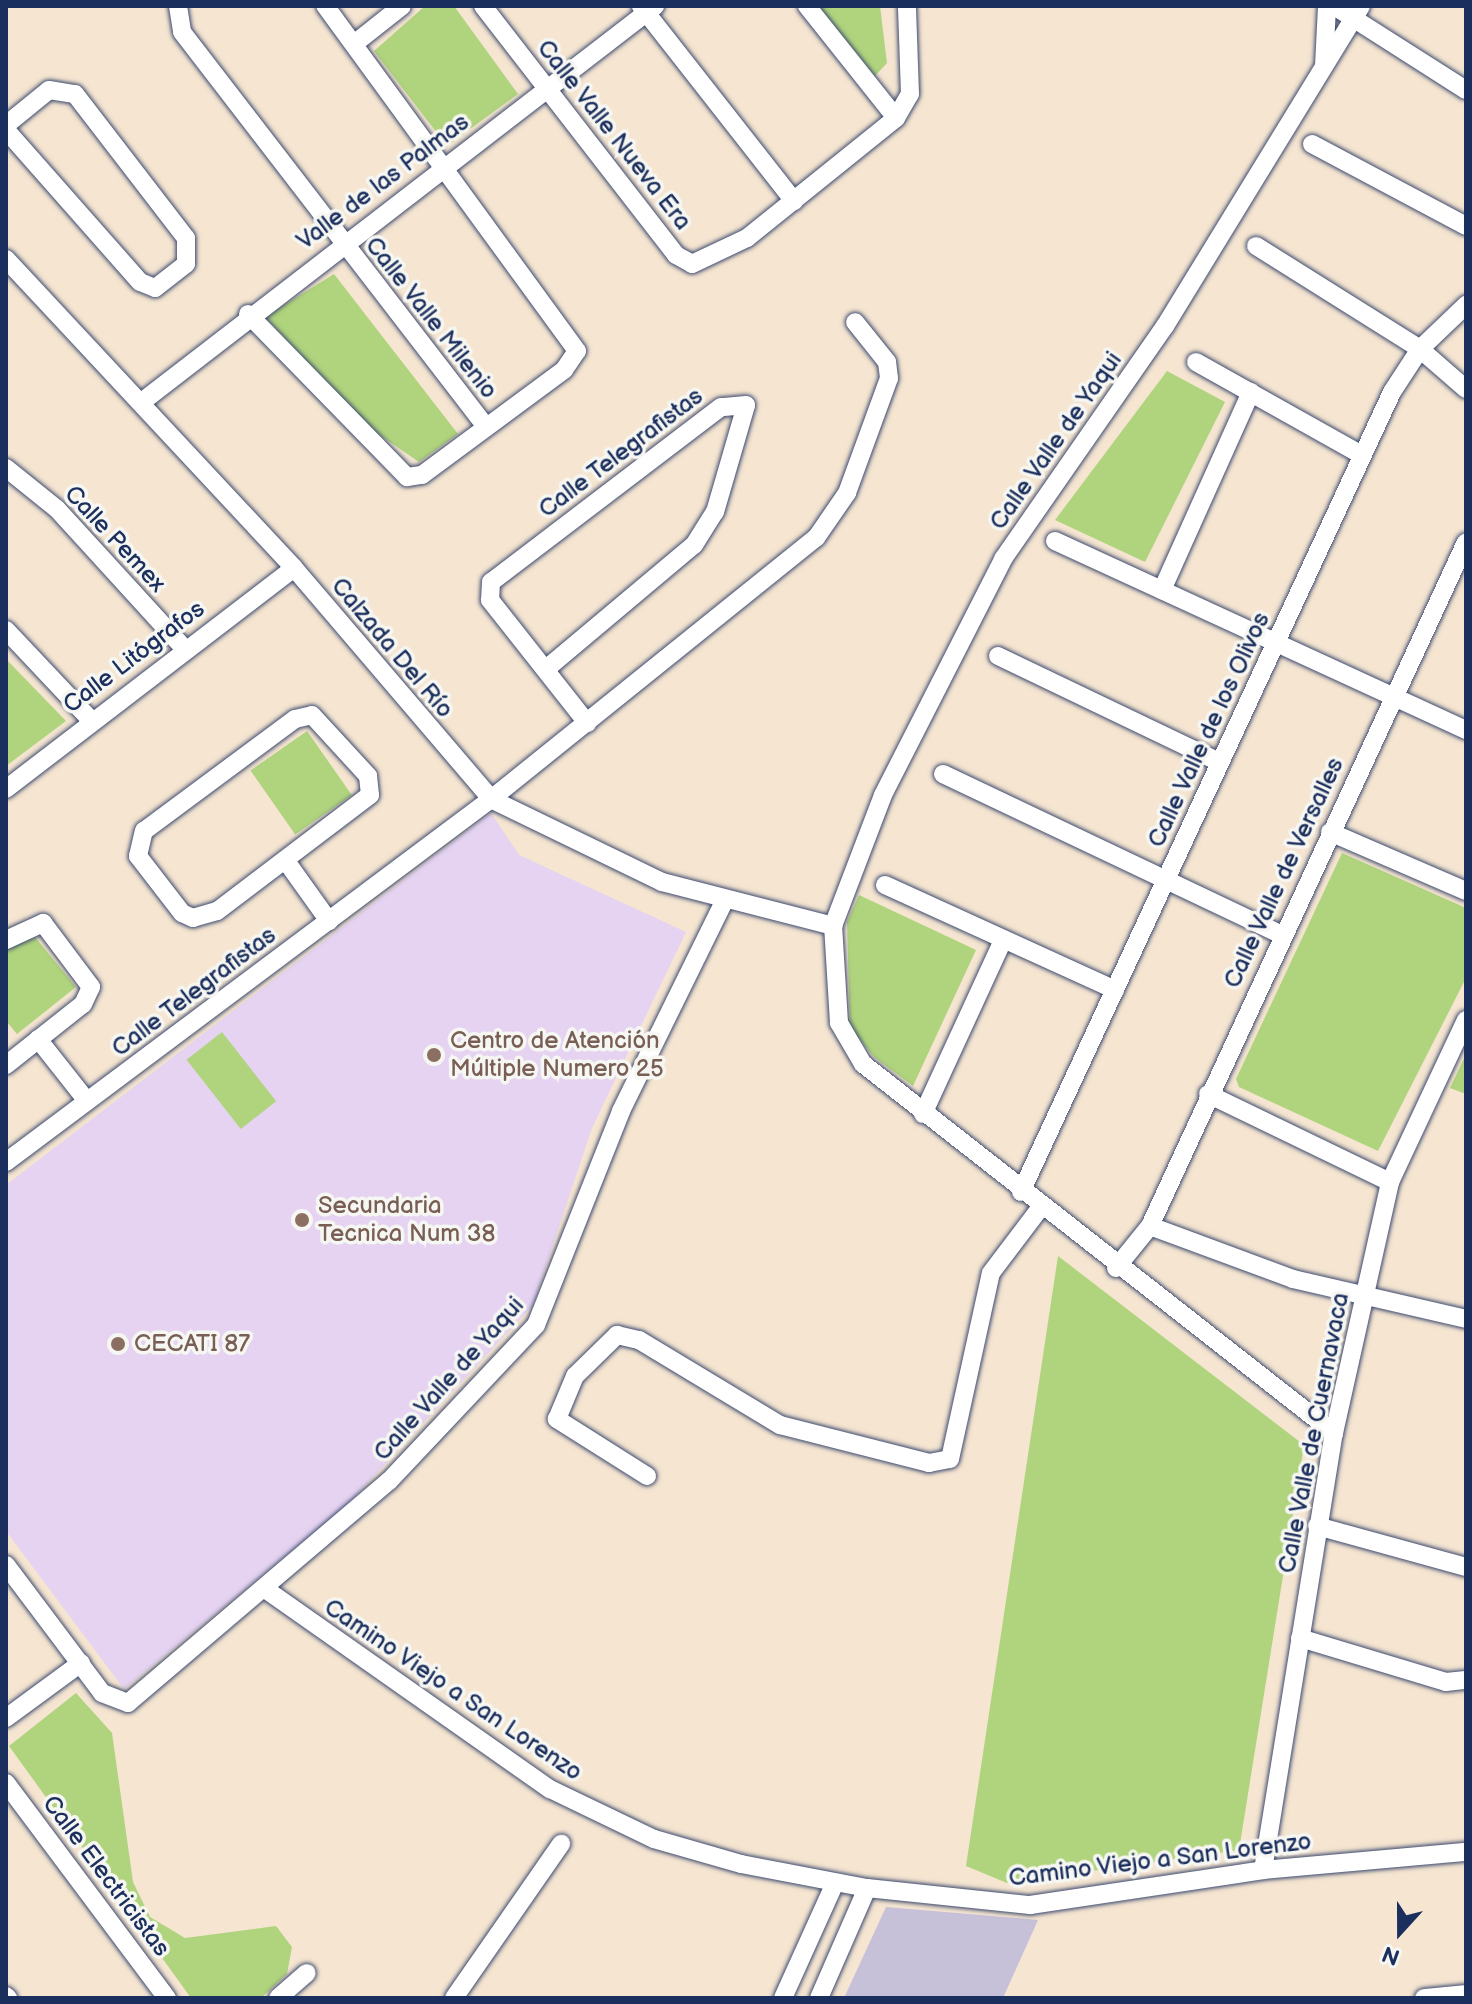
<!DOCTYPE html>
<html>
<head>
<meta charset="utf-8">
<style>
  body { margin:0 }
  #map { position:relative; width:1472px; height:2004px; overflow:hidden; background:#f5e5d1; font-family:"Balsamiq Sans",sans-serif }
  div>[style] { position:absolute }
  .built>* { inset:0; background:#e5d3f1 }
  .industrial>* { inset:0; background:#c7c0d9 }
  .green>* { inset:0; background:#b0d47d; transform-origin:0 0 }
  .roads { filter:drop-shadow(0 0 2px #3c4a6f) drop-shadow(0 0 2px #3c4a6f) }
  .minor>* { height:18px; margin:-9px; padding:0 9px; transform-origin:9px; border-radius:9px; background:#fff }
  .dots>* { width:22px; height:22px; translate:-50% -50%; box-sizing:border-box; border:4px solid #f6f6f2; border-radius:50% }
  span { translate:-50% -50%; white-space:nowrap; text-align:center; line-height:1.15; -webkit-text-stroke:7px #f6f6f2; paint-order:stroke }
  .street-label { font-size:24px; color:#1b2f5e }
  .education-label { font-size:24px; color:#785e54 }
  .left { translate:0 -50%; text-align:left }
  .frame { position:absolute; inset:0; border:8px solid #1b2f5e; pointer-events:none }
  .north { position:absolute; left:1360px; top:1892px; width:80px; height:80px; -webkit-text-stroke:6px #f6f6f2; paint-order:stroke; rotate:201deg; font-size:22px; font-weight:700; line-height:32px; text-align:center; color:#1b2f5e }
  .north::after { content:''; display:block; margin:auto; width:28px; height:36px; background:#1b2f5e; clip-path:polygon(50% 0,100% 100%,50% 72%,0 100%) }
</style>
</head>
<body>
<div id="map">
  <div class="built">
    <i style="clip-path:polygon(491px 813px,519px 855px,686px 932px,592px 1128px,533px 1305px,349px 1503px,124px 1689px,6px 1531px,6px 1185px)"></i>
  </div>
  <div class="industrial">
    <i style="clip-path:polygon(886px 1907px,1038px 1920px,1003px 1998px,844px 1998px)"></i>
  </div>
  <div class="green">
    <i style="clip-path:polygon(425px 6px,454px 6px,518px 94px,447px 146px,374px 51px)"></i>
    <i style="clip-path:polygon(818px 6px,880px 6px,887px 63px,875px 76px)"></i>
    <i style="clip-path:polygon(334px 274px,458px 434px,419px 462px,368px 427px,265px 317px)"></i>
    <i style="clip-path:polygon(1167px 371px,1225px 402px,1145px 562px,1055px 520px)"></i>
    <i style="clip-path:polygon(6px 659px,66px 721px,6px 766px)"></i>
    <i style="left:307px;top:731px;width:78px;height:69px;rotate:55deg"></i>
    <i style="clip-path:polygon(1342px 853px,1466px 908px,1466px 978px,1378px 1151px,1239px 1087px,1236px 1079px)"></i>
    <i style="clip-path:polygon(859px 895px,976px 950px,913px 1086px,874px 1057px,850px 1027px,847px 922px)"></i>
    <i style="clip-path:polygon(30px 931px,76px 987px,17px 1034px,6px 1021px,6px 950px)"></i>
    <i style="left:222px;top:1032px;width:88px;height:45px;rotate:52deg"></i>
    <i style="clip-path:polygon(1466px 1054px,1466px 1094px,1450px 1088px)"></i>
    <i style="clip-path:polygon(1058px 1256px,1304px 1445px,1239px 1850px,1007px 1883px,966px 1866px)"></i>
    <i style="clip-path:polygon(76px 1693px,112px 1733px,133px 1882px,150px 1917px,185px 1938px,276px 1926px,292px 1947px,287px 1974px,261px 1998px,191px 1998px,9px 1746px)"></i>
  </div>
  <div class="roads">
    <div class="minor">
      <i style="left:178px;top:6px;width:26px;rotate:81deg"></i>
      <i style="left:182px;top:32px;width:497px;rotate:52.4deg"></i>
      <i style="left:483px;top:6px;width:315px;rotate:52.2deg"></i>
      <i style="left:676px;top:255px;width:18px;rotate:29deg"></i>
      <i style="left:692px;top:264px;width:61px;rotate:-25.3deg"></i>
      <i style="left:747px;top:238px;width:191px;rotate:-38.8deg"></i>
      <i style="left:896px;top:118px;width:28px;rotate:-60deg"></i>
      <i style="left:910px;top:94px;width:88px;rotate:-92deg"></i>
      <i style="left:641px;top:6px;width:248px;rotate:51.9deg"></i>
      <i style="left:807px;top:6px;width:143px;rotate:51.5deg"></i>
      <i style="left:1334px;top:6px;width:156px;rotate:32.5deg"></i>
      <i style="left:354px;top:44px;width:61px;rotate:-38.4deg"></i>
      <i style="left:1324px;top:66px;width:60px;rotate:-87.1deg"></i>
      <i style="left:6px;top:125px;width:55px;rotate:-39.1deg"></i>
      <i style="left:49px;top:90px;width:26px;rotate:9deg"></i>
      <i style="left:75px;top:94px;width:182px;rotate:52.4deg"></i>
      <i style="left:186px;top:238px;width:26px;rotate:90deg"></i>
      <i style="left:186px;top:264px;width:39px;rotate:142deg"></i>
      <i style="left:155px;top:288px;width:16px;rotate:-158deg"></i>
      <i style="left:140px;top:282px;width:203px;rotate:-131.4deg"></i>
      <i style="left:1312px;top:144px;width:174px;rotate:28deg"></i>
      <i style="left:1256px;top:246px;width:194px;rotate:32.1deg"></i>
      <i style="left:1420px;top:349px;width:61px;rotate:41deg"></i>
      <i style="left:6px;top:259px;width:422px;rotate:47deg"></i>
      <i style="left:294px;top:568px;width:304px;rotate:49.5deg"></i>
      <i style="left:491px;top:799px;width:190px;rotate:25.9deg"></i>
      <i style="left:662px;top:882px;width:177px;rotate:14.4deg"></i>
      <i style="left:248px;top:314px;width:228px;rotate:45.7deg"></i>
      <i style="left:407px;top:477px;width:15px;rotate:-8deg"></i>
      <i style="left:422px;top:475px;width:177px;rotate:-36.5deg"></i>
      <i style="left:564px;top:370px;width:23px;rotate:-56deg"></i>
      <i style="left:577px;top:351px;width:427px;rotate:-126.1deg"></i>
      <i style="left:1196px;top:362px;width:190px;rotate:29.3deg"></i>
      <i style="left:143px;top:401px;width:647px;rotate:-37.65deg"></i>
      <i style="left:6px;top:468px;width:65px;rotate:38.8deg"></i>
      <i style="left:57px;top:509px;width:190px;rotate:47.6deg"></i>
      <i style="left:1055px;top:541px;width:452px;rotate:24.7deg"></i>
      <i style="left:1162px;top:590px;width:217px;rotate:-65.8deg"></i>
      <i style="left:6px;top:630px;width:122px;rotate:46.7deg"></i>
      <i style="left:998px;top:656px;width:245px;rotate:25.6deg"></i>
      <i style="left:546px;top:669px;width:193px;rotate:-40deg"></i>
      <i style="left:694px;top:545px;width:39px;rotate:-58deg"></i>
      <i style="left:715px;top:512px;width:111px;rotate:-73.8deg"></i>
      <i style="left:746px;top:405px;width:25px;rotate:175deg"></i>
      <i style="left:721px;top:407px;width:289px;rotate:142.7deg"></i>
      <i style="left:491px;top:582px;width:18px;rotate:93deg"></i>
      <i style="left:490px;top:600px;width:157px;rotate:51.7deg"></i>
      <i style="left:312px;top:715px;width:83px;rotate:47.4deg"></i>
      <i style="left:368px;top:776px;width:19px;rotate:84deg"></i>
      <i style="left:370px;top:795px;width:192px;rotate:142.8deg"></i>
      <i style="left:217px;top:911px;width:25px;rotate:164deg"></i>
      <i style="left:193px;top:918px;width:12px;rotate:-156deg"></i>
      <i style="left:182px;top:913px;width:72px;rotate:-127.7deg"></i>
      <i style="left:138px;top:856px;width:26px;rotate:-77deg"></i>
      <i style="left:144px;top:831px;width:188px;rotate:-36.6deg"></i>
      <i style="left:295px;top:719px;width:17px;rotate:-13deg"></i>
      <i style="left:943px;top:774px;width:375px;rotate:25.4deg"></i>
      <i style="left:6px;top:789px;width:363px;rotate:-37.5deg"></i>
      <i style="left:1330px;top:832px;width:148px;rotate:23.5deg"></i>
      <i style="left:286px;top:861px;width:74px;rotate:54.4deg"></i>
      <i style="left:885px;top:885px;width:253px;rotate:24.5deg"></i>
      <i style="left:6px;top:940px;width:41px;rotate:-24.7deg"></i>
      <i style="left:43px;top:923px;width:80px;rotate:53.1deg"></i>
      <i style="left:91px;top:987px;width:19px;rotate:115deg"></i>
      <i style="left:83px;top:1004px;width:98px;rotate:141.6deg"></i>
      <i style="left:38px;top:1039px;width:79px;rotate:51.7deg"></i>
      <i style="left:1208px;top:1094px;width:202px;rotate:25.8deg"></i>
      <i style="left:923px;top:1114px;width:192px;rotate:-65.3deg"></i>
      <i style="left:6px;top:1162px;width:606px;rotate:-36.81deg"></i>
      <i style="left:491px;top:799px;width:417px;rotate:-38.8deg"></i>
      <i style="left:816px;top:538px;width:55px;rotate:-55.4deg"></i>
      <i style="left:847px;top:493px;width:122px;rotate:-69.9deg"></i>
      <i style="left:889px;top:378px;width:16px;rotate:-97deg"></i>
      <i style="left:887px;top:362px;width:51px;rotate:-128.7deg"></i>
      <i style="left:1021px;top:1192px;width:882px;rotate:-65.12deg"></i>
      <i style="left:1392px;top:392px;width:51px;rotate:-56.9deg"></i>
      <i style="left:1420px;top:349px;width:64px;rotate:-43.7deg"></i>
      <i style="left:1150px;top:1226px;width:153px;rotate:20.3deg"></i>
      <i style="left:1293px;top:1279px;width:178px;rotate:13deg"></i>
      <i style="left:1116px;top:1268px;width:54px;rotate:-51deg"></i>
      <i style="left:1150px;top:1226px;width:753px;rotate:-65.2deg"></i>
      <i style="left:1334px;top:1433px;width:598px;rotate:-141.92deg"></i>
      <i style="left:863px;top:1064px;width:48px;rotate:-120.3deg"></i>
      <i style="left:839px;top:1023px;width:97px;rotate:-93.5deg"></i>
      <i style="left:833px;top:926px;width:140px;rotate:-69.1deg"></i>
      <i style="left:883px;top:795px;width:265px;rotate:-63deg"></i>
      <i style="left:1003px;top:559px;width:284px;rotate:-55.2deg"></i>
      <i style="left:1165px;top:326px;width:375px;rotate:-58.5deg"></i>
      <i style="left:647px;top:1476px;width:107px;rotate:-147.7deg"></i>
      <i style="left:557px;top:1419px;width:47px;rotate:-67.3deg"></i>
      <i style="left:575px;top:1376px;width:59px;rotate:-44.3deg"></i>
      <i style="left:617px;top:1335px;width:23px;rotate:13deg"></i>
      <i style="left:639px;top:1340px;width:165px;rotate:31.1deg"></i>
      <i style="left:780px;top:1425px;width:154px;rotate:14.3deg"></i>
      <i style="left:929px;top:1463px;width:21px;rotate:-11deg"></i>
      <i style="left:950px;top:1459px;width:190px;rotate:-77.6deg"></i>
      <i style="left:991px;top:1273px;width:83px;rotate:-52.9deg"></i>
      <i style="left:1317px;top:1526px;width:155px;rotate:15.4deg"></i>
      <i style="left:6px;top:1565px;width:160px;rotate:53.1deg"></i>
      <i style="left:102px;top:1693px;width:28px;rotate:21deg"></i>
      <i style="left:128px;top:1703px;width:343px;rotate:-40.4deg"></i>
      <i style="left:389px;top:1481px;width:214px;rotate:-46.7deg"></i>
      <i style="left:536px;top:1325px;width:230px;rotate:-68.3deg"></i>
      <i style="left:621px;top:1111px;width:235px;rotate:-63.8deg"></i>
      <i style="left:268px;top:1591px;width:345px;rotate:35.1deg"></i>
      <i style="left:550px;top:1789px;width:115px;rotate:25.7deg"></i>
      <i style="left:654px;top:1839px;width:91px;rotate:16deg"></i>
      <i style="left:741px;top:1864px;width:128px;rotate:10.8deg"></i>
      <i style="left:867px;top:1888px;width:164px;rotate:6deg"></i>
      <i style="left:1030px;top:1905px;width:236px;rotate:-8.5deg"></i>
      <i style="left:1263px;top:1870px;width:204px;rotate:-5.1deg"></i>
      <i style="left:1300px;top:1638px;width:152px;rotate:16.8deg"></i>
      <i style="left:1446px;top:1682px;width:20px;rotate:-6deg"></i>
      <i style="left:6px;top:1718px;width:93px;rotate:-36.3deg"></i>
      <i style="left:6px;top:1783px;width:269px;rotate:53.2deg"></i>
      <i style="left:1263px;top:1870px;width:443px;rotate:-80.8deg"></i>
      <i style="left:1334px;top:1433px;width:257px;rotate:-77.4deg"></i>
      <i style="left:1390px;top:1182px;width:179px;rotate:-64.9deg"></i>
      <i style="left:6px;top:1996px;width:3px;rotate:45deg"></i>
      <i style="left:278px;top:1998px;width:38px;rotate:-41deg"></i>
      <i style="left:454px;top:1998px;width:188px;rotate:-55.2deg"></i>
      <i style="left:783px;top:1998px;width:126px;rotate:-65.7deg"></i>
      <i style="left:819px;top:1998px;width:120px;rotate:-66.4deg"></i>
      <i style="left:1424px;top:1998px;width:42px;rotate:-5.4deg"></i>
    </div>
  </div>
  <div class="dots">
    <i style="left:434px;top:1055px;background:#8d6e63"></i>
    <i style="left:302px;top:1220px;background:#8d6e63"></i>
    <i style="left:118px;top:1344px;background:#8d6e63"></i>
  </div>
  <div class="street-label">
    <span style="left:614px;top:135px;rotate:52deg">Calle Valle Nueva Era</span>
    <span style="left:383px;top:182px;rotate:-37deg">Valle de las Palmas</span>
    <span style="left:431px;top:318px;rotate:52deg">Calle Valle Milenio</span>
    <span style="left:1056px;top:441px;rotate:-55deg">Calle Valle de Yaqui</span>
    <span style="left:621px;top:453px;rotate:-37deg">Calle Telegrafistas</span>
    <span style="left:115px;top:539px;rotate:47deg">Calle Pemex</span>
    <span style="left:392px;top:648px;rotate:50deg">Calzada Del Río</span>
    <span style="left:134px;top:657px;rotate:-37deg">Calle Litógrafos</span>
    <span style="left:1209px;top:730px;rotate:-65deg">Calle Valle de los Olivos</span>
    <span style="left:1284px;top:873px;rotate:-65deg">Calle Valle de Versalles</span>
    <span style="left:194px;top:992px;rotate:-37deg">Calle Telegrafistas</span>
    <span style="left:449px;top:1379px;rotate:-48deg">Calle Valle de Yaqui</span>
    <span style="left:1314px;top:1433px;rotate:-79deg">Calle Valle de Cuernavaca</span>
    <span style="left:453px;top:1690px;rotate:34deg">Camino Viejo a San Lorenzo</span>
    <span style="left:1160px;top:1860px;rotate:-7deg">Camino Viejo a San Lorenzo</span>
    <span style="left:106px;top:1876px;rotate:53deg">Calle Electricistas</span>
  </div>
  <div class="education-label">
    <span class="left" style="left:450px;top:1055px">Centro de Atención<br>Múltiple Numero 25</span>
    <span class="left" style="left:318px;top:1220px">Secundaria<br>Tecnica Num 38</span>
    <span class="left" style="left:134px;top:1344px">CECATI 87</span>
  </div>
  <div class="frame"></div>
  <div class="north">N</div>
</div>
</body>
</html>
